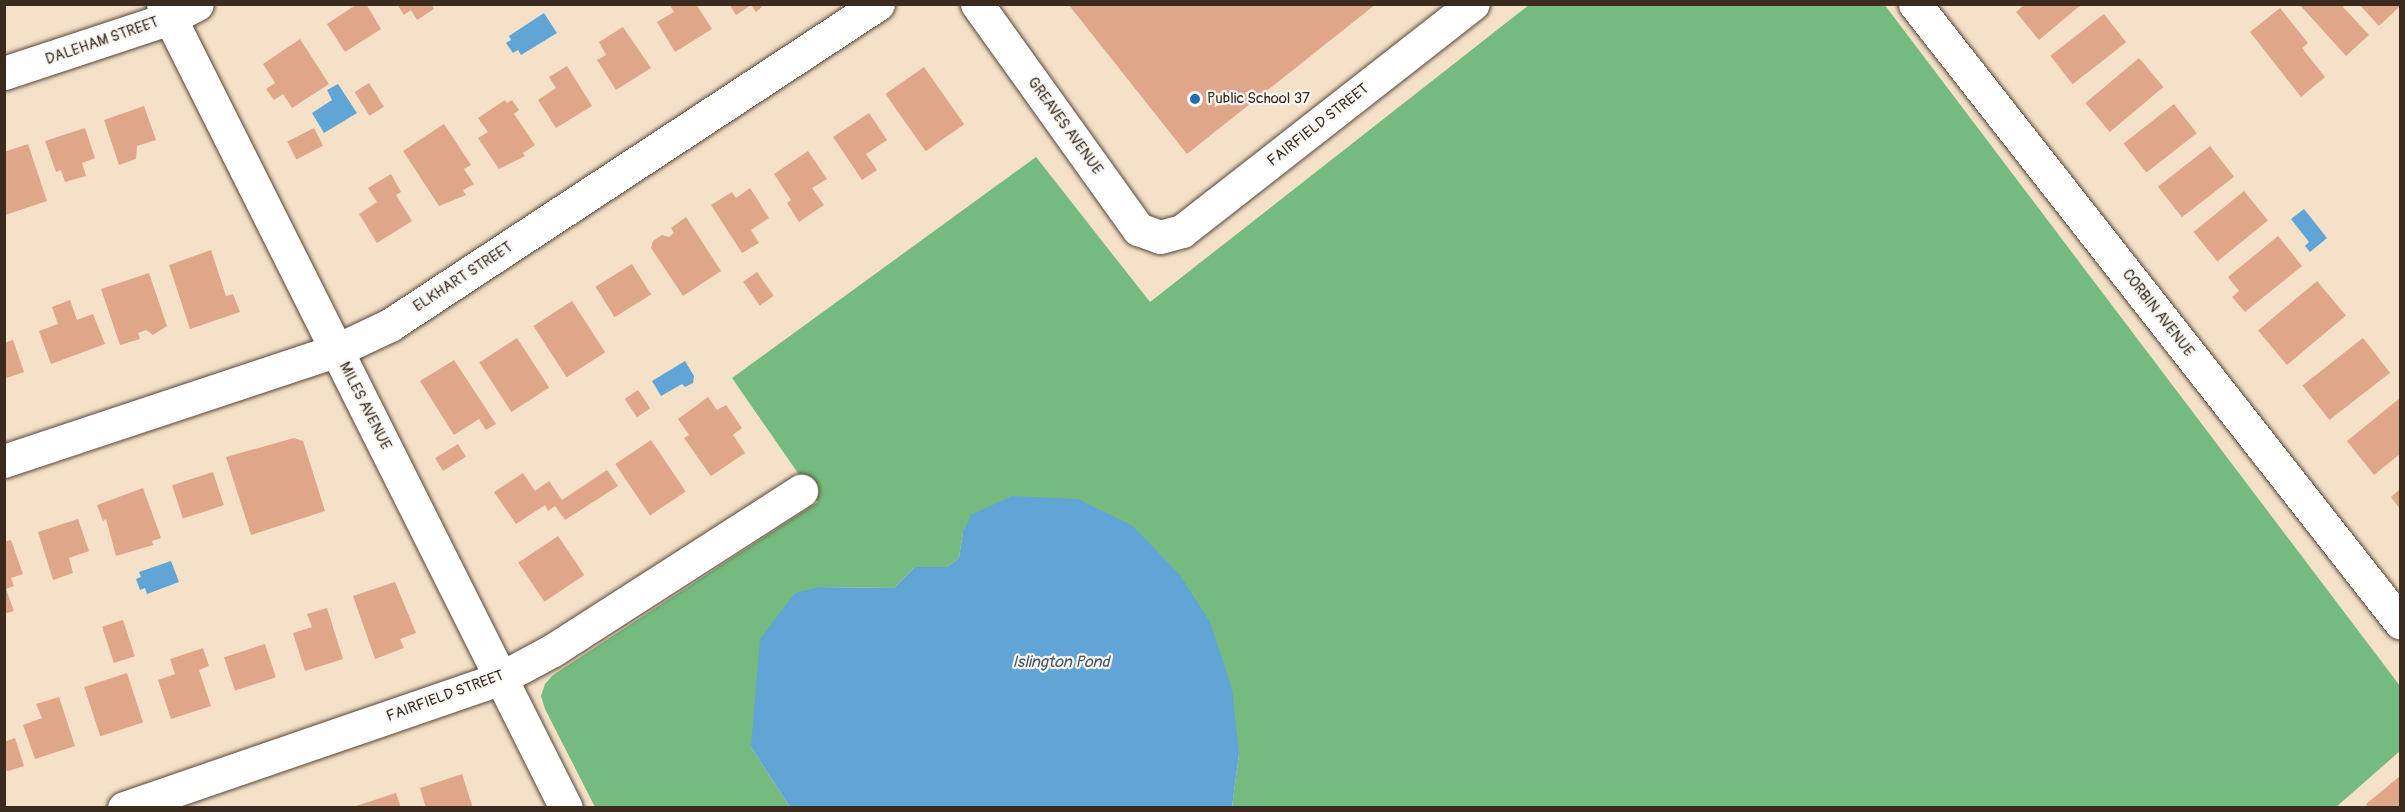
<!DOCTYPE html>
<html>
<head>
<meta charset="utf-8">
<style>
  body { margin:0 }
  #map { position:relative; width:2405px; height:812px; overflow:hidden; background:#f4e1c8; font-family:Pangolin,sans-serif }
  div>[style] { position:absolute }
  .forest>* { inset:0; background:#75bb7f }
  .water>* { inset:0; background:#60a5d5 }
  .building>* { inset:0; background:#e0a689; transform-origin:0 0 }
  .roads { filter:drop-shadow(0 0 2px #574538) drop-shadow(0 0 2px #574538) }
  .minor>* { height:33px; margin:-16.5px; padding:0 16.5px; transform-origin:16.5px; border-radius:16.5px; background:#fff }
  .dots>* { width:16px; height:16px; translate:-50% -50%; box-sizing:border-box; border:3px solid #f6f6f2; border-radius:50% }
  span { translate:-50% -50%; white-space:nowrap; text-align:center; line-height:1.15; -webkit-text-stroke:4.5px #f6f6f2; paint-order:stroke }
  .street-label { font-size:15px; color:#3b2a1e }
  .poi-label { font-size:15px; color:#3b2a1e }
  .left { translate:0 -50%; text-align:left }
  .water-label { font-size:16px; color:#48555e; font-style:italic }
  .frame { position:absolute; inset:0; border:6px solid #3b2a1e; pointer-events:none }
</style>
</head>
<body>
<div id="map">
  <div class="forest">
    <i style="clip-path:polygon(1884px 4px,2400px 686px,2400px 751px,2335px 808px,1232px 807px,1239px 754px,963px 532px,959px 558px,947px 567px,915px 567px,894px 588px,819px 587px,751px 747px,790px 807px,595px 807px,545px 709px,541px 696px,545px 684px,553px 675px,818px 502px,732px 378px,1036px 157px,1150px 302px,1529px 5px)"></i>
  </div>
  <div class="water">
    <i style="clip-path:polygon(544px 13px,557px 33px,521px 55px,518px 50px,513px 53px,506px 43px,511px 40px,509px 36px)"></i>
    <i style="clip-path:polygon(338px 84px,357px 113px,324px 133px,312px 113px,332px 100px,327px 90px)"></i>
    <i style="clip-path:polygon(2304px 209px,2327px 238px,2310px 252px,2305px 246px,2309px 242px,2291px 219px)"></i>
    <i style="clip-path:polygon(685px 361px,694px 376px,693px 383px,685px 387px,682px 384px,661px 396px,652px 381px)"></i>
    <i style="clip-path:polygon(1012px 496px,1078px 499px,1133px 526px,1180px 575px,1210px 622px,1232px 689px,1239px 754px,1232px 807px,790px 807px,751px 747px,760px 639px,795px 593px,819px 587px,894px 588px,915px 567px,947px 567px,959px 558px,963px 532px,971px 515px)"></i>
    <i style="clip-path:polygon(171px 561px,179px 582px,147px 594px,145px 588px,140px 590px,136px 579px,141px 577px,139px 572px)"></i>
  </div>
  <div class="building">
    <i style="clip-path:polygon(357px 4px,366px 4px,381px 29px,345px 52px,327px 24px)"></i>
    <i style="clip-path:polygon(397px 4px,432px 4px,434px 9px,417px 20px,411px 10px,404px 15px)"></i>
    <i style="clip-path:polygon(669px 4px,696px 4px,712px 29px,675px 52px,657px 22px,674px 12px)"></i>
    <i style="clip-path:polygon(729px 4px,761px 4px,762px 7px,756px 12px,751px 5px,736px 15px)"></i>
    <i style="clip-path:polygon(1068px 4px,1376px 4px,1187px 154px)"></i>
    <i style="clip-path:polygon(2025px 4px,2082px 4px,2039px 40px,2016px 12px)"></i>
    <i style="clip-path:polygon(2299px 4px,2346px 4px,2343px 7px,2369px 35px,2346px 56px)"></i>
    <i style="clip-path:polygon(2359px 4px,2400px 4px,2400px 6px,2379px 26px)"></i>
    <i style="clip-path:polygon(2280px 8px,2308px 43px,2302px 48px,2325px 77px,2301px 97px,2250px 32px)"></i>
    <i style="left:2104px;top:14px;width:36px;height:68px;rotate:52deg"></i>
    <i style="clip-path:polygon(623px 27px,651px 68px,616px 90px,597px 60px,606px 55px,599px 42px)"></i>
    <i style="clip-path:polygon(300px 39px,329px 84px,292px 108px,283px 94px,274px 100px,266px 89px,275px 83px,263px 64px)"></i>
    <i style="left:2139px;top:58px;width:38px;height:70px;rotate:50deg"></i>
    <i style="clip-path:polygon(567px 66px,592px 106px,556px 128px,538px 100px,556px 88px,549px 77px)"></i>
    <i style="left:924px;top:67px;width:70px;height:47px;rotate:55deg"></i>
    <i style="left:369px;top:83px;width:28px;height:17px;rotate:58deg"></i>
    <i style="clip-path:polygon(505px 100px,507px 103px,512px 100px,519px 110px,514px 114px,535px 145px,523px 153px,525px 156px,499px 169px,478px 138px,488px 132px,478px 118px)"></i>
    <i style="left:2174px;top:104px;width:37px;height:64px;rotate:52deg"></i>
    <i style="clip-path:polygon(144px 106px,156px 140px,137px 146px,136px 159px,119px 165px,104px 120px)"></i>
    <i style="clip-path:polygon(869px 113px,887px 140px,866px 154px,877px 170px,862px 180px,833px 137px)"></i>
    <i style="clip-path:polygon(444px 124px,471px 165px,464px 169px,474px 184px,463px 190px,466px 195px,439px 206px,403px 151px)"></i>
    <i style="clip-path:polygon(85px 128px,95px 158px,82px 163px,86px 176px,65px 182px,61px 170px,56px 172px,45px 141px)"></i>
    <i style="left:314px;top:128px;width:20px;height:30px;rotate:63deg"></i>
    <i style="clip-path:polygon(28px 144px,47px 201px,5px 215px,4px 152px)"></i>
    <i style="left:2210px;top:146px;width:39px;height:66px;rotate:52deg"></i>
    <i style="clip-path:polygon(808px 151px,827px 179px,812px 188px,824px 205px,799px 222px,787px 203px,791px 200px,774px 174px)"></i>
    <i style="clip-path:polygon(391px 174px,401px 192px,396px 195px,412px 221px,377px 243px,359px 214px,377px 202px,368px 188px)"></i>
    <i style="clip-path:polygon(750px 188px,769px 218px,751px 230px,759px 243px,742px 253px,711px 205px,732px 192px,736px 198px)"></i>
    <i style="left:2244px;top:191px;width:38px;height:65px;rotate:51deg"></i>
    <i style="clip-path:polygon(686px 217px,721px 271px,683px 296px,651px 248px,653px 241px,662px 235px,669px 237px,674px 233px,671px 228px)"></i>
    <i style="clip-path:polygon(2278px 236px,2302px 266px,2245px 312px,2232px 297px,2239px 291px,2228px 277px)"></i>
    <i style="clip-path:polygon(211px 250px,226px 296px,233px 294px,240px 312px,190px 329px,169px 265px)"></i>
    <i style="left:632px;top:264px;width:36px;height:43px;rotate:58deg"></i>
    <i style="left:757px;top:272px;width:29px;height:17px;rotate:55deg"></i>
    <i style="clip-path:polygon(149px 273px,167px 326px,153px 335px,146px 330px,138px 333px,140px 339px,120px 345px,101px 289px)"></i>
    <i style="left:2317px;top:281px;width:45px;height:77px;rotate:50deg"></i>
    <i style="clip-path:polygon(70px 300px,77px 320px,93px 314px,105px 344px,51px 364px,39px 331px,58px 324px,52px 307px)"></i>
    <i style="left:572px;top:301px;width:61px;height:46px;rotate:57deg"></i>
    <i style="left:517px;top:338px;width:59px;height:45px;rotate:57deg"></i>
    <i style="left:2363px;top:338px;width:44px;height:77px;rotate:52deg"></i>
    <i style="clip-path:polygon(13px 340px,24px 372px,4px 379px,4px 343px)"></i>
    <i style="clip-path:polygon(454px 360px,496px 424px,486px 430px,479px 419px,454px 435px,420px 381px)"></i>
    <i style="left:638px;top:390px;width:22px;height:16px;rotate:56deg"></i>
    <i style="clip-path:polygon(708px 397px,717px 410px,726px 405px,742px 428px,733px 435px,745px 453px,711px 476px,684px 438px,689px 435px,678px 419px)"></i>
    <i style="clip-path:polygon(2400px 398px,2400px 454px,2374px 475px,2347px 441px)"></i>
    <i style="clip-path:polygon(294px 438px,303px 441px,325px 511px,251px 535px,226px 457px)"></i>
    <i style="left:651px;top:440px;width:62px;height:43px;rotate:56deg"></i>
    <i style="left:458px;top:444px;width:15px;height:27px;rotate:58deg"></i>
    <i style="clip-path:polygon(607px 470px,618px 486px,565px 520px,555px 506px,548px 511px,545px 505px,516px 524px,494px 492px,523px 473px,535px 491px,549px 481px,562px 500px)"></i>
    <i style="left:213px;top:472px;width:35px;height:43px;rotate:72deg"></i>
    <i style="clip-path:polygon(143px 488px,161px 538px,152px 541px,153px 545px,116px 556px,106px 519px,103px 521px,97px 505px)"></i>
    <i style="clip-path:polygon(2400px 489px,2400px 509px,2391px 497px)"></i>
    <i style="clip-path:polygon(78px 519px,89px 551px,69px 558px,73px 573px,53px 580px,38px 532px)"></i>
    <i style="left:558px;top:536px;width:47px;height:48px;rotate:56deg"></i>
    <i style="clip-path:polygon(11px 540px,23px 574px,11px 578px,14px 586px,6px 589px,14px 611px,4px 614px,4px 542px)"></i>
    <i style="clip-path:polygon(395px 582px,416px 633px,400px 639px,404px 648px,375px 659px,353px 596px)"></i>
    <i style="clip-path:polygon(327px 608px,343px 659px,305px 671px,293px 633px,312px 627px,307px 614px)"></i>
    <i style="left:123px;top:620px;width:38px;height:22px;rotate:72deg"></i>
    <i style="left:265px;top:644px;width:35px;height:43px;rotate:72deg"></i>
    <i style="clip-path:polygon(203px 648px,209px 666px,199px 670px,211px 706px,171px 719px,158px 680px,175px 674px,170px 659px)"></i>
    <i style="left:127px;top:673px;width:52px;height:45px;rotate:72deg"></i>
    <i style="clip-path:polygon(59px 697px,75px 746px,35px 759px,23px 725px,42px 718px,36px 704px)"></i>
    <i style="clip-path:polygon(15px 738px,24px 766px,8px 771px,4px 770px,4px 742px)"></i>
    <i style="clip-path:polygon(462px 774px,473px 808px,426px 808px,420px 788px)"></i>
    <i style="clip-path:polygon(2400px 776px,2400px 808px,2369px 808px,2366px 804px)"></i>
    <i style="clip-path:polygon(396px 793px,401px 808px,353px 808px,353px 807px)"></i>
  </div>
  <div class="roads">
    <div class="minor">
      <i style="left:163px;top:4px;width:899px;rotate:63.38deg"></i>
      <i style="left:977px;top:4px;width:277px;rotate:54.4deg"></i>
      <i style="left:1138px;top:229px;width:23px;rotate:20deg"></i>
      <i style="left:1160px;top:237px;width:23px;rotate:-15deg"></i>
      <i style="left:1182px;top:231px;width:369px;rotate:-38deg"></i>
      <i style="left:1915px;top:4px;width:786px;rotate:51.88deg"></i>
      <i style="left:4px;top:73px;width:175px;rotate:-18.3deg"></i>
      <i style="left:170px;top:18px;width:30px;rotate:-27deg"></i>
      <i style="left:4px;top:461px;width:351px;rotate:-18.4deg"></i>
      <i style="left:337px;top:350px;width:59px;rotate:-25.3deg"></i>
      <i style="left:390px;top:325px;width:584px;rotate:-33.34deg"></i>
      <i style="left:124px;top:808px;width:399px;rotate:-19deg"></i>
      <i style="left:501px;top:678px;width:59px;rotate:-28.3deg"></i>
      <i style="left:553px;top:650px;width:295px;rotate:-32.7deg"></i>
    </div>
  </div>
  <div class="dots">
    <i style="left:1195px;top:99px;background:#1f6fb2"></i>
  </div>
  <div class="street-label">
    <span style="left:102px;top:41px;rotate:-19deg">DALEHAM STREET</span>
    <span style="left:1318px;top:125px;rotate:-38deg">FAIRFIELD STREET</span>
    <span style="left:1065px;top:126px;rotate:54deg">GREAVES AVENUE</span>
    <span style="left:463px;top:277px;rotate:-33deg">ELKHART STREET</span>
    <span style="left:2158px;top:313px;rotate:52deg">CORBIN AVENUE</span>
    <span style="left:365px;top:406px;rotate:63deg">MILES AVENUE</span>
    <span style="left:445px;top:696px;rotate:-20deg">FAIRFIELD STREET</span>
  </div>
  <div class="poi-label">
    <span class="left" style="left:1207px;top:99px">Public School 37</span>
  </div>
  <div class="water-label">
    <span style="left:1061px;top:662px">Islington Pond</span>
  </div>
  <div class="frame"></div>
</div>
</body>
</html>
